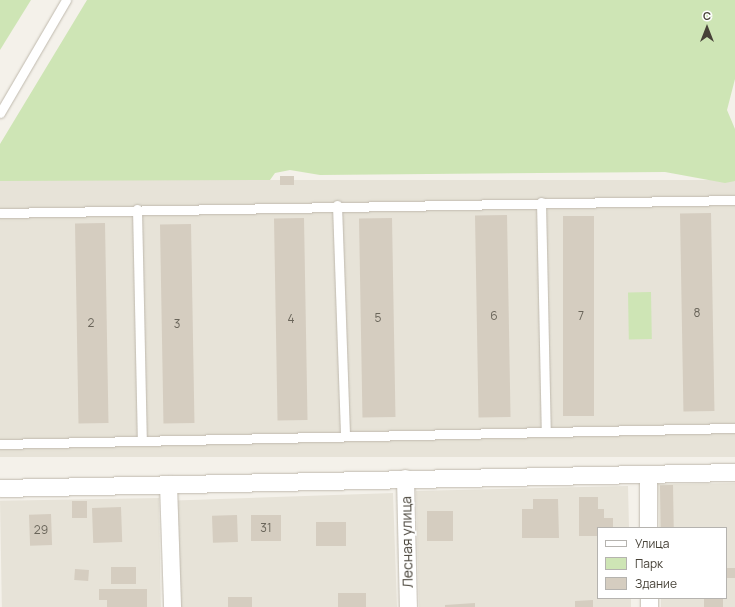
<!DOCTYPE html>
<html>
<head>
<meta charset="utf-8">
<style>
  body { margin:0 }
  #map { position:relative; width:735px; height:607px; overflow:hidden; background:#f4f1ea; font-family:Manrope,sans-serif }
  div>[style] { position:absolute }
  .residential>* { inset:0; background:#e7e3d8; transform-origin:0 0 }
  .green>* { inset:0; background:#cee5b5; transform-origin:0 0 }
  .building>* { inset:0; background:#d5cdc0; transform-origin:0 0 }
  .roads { filter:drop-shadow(0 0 1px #bfb9ad) drop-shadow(0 0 1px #bfb9ad) }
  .lane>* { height:9px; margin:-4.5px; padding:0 4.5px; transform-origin:4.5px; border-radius:4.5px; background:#fff }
  .street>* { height:17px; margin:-8.5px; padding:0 8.5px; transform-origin:8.5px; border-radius:8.5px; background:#fff }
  span { translate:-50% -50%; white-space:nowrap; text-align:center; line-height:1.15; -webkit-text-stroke:3.5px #fff; paint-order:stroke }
  .number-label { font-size:12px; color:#6a655a }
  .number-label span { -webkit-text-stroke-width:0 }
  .street-label { font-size:14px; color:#474238 }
  .legend { position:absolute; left:597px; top:527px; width:130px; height:72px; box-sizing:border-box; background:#fff; border:1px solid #b5b3af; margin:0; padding:5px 7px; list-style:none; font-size:12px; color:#474238 }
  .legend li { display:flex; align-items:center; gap:8px; height:20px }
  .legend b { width:20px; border:1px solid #b5b3af }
  .north { position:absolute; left:687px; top:8px; width:40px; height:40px; -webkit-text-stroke:3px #fff; paint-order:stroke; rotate:0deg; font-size:11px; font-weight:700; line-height:16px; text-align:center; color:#474238 }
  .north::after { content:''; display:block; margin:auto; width:14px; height:18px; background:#474238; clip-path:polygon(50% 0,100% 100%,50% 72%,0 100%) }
</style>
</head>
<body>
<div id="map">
  <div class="residential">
    <i style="left:735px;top:180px;width:277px;height:735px;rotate:90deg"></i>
    <i style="clip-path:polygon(735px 483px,735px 607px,661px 607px,661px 598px,726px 598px,726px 528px,659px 528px,658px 484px)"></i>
    <i style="clip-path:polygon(628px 486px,629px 528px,598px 528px,598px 598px,631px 598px,631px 607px,419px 607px,416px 491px)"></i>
    <i style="left:393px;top:493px;width:114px;height:217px;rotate:88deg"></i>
    <i style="left:159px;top:498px;width:109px;height:159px;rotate:89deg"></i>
  </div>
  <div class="green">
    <i style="clip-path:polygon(0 0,31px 0,0 50px)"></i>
    <i style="clip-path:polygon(87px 0,735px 0,735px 79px,727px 110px,735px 129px,735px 181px,725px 183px,665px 172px,320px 175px,290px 170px,275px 173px,270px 180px,0 181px,0 144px)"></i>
    <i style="left:651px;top:292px;width:47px;height:23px;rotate:89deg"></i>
  </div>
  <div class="building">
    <i style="left:280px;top:176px;width:14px;height:9px"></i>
    <i style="left:711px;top:213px;width:198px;height:31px;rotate:89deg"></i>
    <i style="left:507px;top:215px;width:202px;height:32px;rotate:89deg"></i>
    <i style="left:563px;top:216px;width:31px;height:200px"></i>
    <i style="left:304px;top:218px;width:202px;height:30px;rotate:89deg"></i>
    <i style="left:392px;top:218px;width:199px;height:33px;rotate:89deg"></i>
    <i style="left:105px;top:223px;width:200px;height:30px;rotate:89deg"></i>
    <i style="left:191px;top:224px;width:199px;height:31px;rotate:89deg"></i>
    <i style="left:673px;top:485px;width:43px;height:13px;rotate:89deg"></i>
    <i style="clip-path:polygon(579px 497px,598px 497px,598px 509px,604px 509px,604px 518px,613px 518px,613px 528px,598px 528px,598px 536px,579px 536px)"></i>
    <i style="clip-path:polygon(533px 499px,558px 499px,559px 538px,522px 538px,522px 509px,533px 509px)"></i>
    <i style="left:72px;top:501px;width:15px;height:17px"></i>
    <i style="left:121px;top:507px;width:35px;height:29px;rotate:88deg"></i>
    <i style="left:427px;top:511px;width:26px;height:30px"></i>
    <i style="left:51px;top:514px;width:31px;height:22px;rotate:88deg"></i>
    <i style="left:237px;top:515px;width:27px;height:25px;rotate:88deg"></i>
    <i style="left:281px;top:515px;width:26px;height:30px;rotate:90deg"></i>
    <i style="left:316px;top:522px;width:30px;height:24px"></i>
    <i style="left:111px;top:567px;width:25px;height:17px"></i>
    <i style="left:726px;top:568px;width:9px;height:10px"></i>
    <i style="left:75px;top:569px;width:14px;height:11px;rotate:4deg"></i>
    <i style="clip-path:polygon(99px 589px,147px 589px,147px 607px,107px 607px,107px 600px,99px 600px)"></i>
    <i style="left:338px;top:593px;width:28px;height:14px"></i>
    <i style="left:252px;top:597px;width:10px;height:24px;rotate:90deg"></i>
    <i style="left:704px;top:598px;width:19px;height:9px"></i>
    <i style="clip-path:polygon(593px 600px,593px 607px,575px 607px,575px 601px)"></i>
    <i style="clip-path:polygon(475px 603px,475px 607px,445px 607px,445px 605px)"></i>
  </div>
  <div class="roads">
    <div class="lane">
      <i style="left:0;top:113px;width:131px;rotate:-59.7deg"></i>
      <i style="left:541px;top:202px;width:230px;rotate:88.8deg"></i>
      <i style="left:337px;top:205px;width:231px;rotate:88deg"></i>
      <i style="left:137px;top:209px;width:232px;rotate:88.8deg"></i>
      <i style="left:0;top:213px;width:735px;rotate:-1.01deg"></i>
      <i style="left:0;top:444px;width:735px;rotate:-1.25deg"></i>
    </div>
    <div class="street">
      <i style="left:648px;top:474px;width:54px;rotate:90deg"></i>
      <i style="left:405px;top:478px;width:129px;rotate:88.7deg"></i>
      <i style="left:168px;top:484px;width:123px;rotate:88.1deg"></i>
      <i style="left:0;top:488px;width:735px;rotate:-1.25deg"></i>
      <i style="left:649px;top:598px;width:9px;rotate:90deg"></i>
    </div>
  </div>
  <div class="number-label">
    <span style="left:697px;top:313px">8</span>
    <span style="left:494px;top:316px">6</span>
    <span style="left:581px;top:316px">7</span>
    <span style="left:378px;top:318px">5</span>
    <span style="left:291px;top:319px">4</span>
    <span style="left:91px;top:323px">2</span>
    <span style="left:177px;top:324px">3</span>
    <span style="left:266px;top:528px">31</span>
    <span style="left:41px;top:530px">29</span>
  </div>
  <div class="street-label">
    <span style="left:407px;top:542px;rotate:-91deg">Лесная улица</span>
  </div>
  <ul class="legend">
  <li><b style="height:5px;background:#fff"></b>Улица</li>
  <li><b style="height:11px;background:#cee5b5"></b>Парк</li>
  <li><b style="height:11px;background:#d5cdc0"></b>Здание</li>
  </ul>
  <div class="north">С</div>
</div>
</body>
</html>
